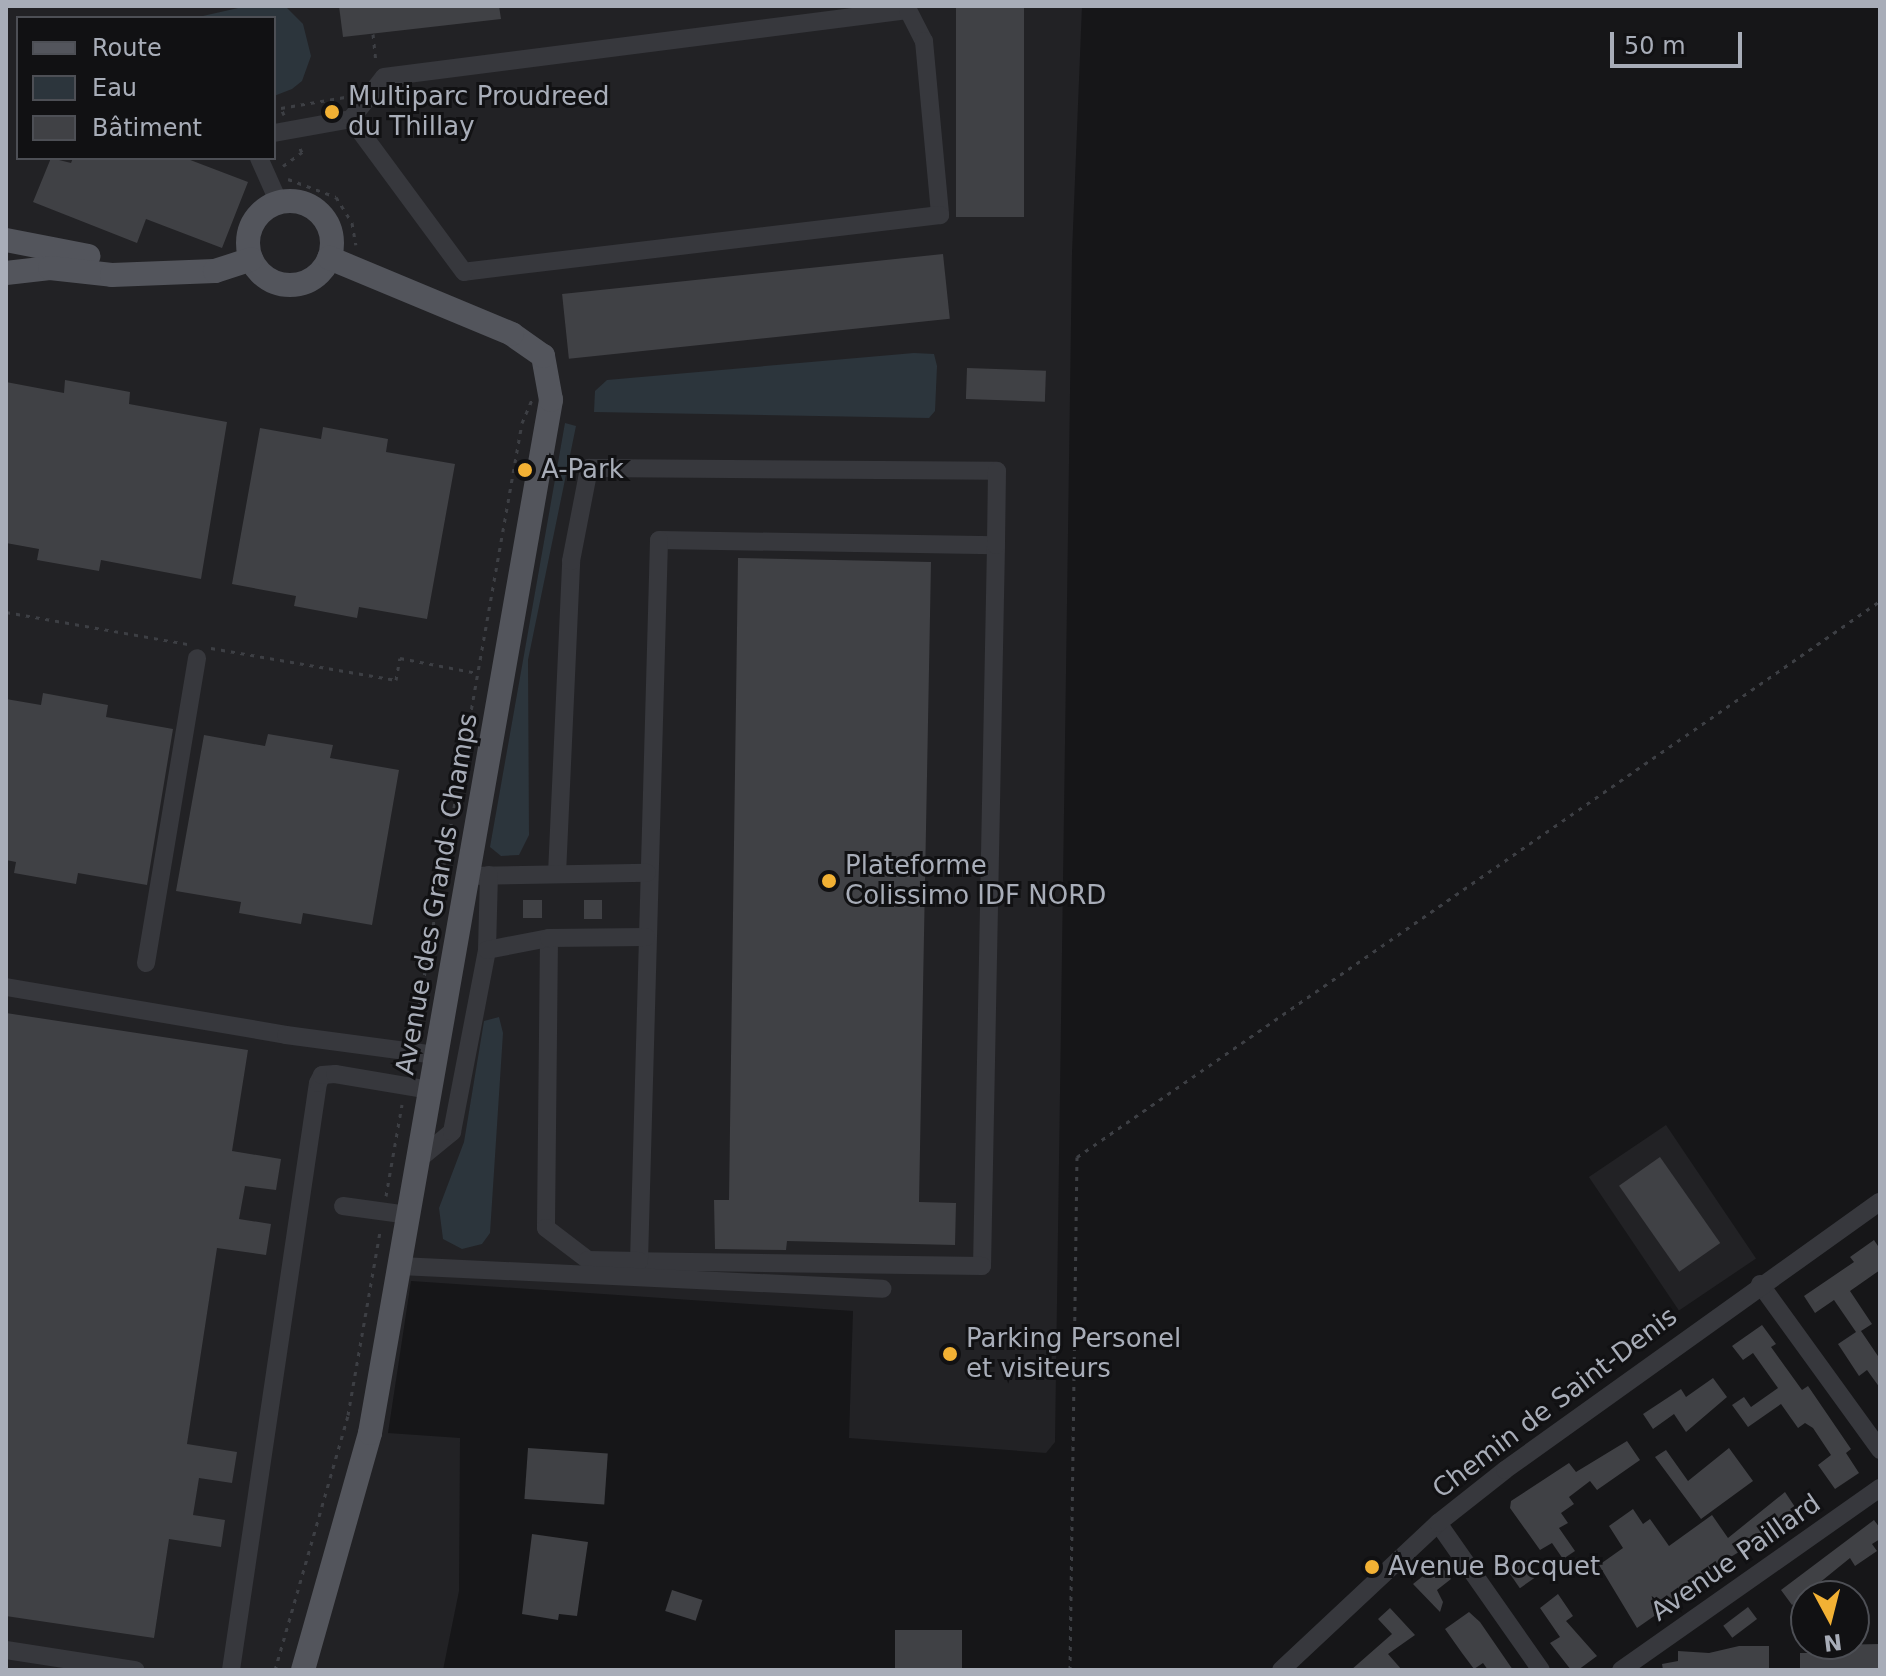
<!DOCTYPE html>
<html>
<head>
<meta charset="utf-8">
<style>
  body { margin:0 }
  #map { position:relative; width:1886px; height:1676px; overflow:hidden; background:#161618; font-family:"DejaVu Sans",sans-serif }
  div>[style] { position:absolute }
  .built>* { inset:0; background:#222225; transform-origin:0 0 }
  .water>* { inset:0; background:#2c353c }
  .building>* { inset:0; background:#404145; transform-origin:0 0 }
  .path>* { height:3px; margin-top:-1.5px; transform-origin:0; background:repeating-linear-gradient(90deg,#3d3f44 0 4px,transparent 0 10px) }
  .minor>* { height:18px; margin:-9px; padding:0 9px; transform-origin:9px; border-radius:9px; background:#37383d }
  .major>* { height:24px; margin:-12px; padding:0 12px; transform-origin:12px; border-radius:12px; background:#53555c }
  .major>.ring { margin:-12px; padding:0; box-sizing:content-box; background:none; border:24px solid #53555c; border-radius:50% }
  .dots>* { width:22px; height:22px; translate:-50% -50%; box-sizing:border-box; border:4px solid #111113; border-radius:50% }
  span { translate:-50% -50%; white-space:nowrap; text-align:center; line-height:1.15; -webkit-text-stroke:6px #111113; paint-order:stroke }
  .poi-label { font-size:26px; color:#a8adb8 }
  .left { translate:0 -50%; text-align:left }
  .street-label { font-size:26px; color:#a8adb8 }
  .frame { position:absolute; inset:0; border:8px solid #a8adb8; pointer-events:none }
  .legend { position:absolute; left:16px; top:16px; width:260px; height:144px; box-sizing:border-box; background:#111113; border:2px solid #4d4f55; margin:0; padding:10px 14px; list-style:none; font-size:24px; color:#a8adb8 }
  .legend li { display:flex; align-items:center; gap:16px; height:40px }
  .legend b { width:40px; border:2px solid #4d4f55 }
  .north { position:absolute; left:1790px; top:1580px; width:80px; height:80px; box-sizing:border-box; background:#111113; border:2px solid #4d4f55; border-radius:50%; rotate:173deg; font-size:22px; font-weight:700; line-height:32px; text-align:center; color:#a8adb8 }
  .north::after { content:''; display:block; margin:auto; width:28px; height:36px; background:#f2b134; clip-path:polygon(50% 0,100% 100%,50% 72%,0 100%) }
  .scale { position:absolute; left:1610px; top:32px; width:132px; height:36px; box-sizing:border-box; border:4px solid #a8adb8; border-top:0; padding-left:10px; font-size:24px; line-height:28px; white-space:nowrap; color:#a8adb8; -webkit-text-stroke:6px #111113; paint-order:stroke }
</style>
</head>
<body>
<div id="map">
  <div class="built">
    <i style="clip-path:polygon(evenodd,6px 6px,1082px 6px,1072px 253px,1055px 1442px,1046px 1453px,849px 1438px,853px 1311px,411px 1281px,388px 1433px,460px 1438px,459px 1591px,443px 1670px,6px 1670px,6px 6px,18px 18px,274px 18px,274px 158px,18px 158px,18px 18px)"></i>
    <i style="left:1666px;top:1125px;width:161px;height:93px;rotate:56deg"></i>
  </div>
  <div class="water">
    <i style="clip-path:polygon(247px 6px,286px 7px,303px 24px,311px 56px,302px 81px,292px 89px,274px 96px,274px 18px,194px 18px)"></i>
    <i style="clip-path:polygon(914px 353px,934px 354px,937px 366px,935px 411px,929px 418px,594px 412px,595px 391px,607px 380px)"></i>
    <i style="clip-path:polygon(565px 423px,576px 426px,528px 660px,529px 835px,519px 855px,501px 856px,490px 847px)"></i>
    <i style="clip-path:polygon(499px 1017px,503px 1033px,490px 1233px,482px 1244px,462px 1249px,443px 1239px,439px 1208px,464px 1142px,484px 1021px)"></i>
  </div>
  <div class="building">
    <i style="clip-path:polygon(339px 6px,499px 6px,501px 19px,343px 37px)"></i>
    <i style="left:956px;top:6px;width:68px;height:211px"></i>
    <i style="clip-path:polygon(51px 158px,71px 163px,73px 158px,185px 158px,248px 182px,222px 248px,146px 219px,137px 243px,33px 202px)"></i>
    <i style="left:943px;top:254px;width:65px;height:383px;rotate:84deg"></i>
    <i style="left:967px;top:368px;width:79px;height:31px;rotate:2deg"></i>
    <i style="clip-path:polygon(65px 380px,130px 392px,129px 404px,227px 422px,201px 579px,101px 560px,99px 571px,37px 560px,39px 549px,6px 543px,6px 382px,64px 393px)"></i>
    <i style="clip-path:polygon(323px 427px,388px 439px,386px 452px,455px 464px,427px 619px,359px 607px,357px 618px,294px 606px,296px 596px,232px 584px,260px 428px,321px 439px)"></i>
    <i style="clip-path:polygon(738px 558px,931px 562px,919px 1202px,956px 1203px,955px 1245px,787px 1241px,786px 1250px,715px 1249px,714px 1200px,729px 1200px)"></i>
    <i style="clip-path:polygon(43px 693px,108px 705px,106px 717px,173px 729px,147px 885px,78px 873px,76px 884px,14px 873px,16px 862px,6px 860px,6px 699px,41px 705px)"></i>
    <i style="clip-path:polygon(268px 734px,333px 745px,330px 758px,399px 770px,372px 925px,303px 913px,301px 924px,239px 913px,241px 902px,176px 891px,204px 735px,265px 746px)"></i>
    <i style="left:523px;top:900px;width:19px;height:18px"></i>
    <i style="left:584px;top:900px;width:18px;height:19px"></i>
    <i style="clip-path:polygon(6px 1013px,248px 1050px,232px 1151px,281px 1159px,276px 1190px,245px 1186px,239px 1219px,271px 1224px,266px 1255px,217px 1248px,187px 1444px,237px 1452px,232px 1483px,199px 1478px,193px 1515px,225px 1520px,221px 1547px,169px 1539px,154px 1638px,6px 1616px)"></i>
    <i style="left:1660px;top:1157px;width:105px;height:50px;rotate:55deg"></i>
    <i style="clip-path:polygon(1874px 1240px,1880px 1249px,1880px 1270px,1850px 1291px,1872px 1324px,1861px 1331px,1880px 1359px,1880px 1388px,1867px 1370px,1859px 1376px,1838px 1344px,1856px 1332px,1834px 1300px,1815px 1313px,1804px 1296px,1854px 1262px,1850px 1257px)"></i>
    <i style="clip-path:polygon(1762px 1325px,1776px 1344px,1771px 1347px,1802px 1390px,1808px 1386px,1851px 1449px,1846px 1453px,1859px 1473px,1835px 1489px,1818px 1465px,1831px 1455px,1813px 1428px,1805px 1423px,1798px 1428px,1781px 1404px,1748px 1427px,1732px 1405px,1744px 1397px,1751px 1407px,1778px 1388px,1753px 1353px,1743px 1360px,1732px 1346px)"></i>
    <i style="clip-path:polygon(1713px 1378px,1727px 1397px,1686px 1432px,1674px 1414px,1653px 1429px,1643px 1414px,1681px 1389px,1686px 1397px)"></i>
    <i style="clip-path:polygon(1627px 1441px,1640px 1460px,1597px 1490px,1590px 1481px,1569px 1497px,1574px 1504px,1561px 1513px,1568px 1523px,1559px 1528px,1575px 1551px,1563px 1559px,1552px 1543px,1540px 1550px,1510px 1508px,1511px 1501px,1569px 1463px,1576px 1472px)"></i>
    <i style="left:528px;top:1448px;width:80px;height:51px;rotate:4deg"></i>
    <i style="clip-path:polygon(1729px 1448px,1753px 1481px,1701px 1519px,1655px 1457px,1666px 1450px,1688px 1481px)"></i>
    <i style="clip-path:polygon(1785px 1492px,1797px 1510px,1774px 1525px,1777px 1529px,1686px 1584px,1690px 1590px,1671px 1604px,1671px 1614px,1660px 1612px,1637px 1628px,1599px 1565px,1623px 1548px,1609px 1526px,1633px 1509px,1643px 1524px,1650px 1519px,1669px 1546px,1712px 1515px,1728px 1538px)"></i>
    <i style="clip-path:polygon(1874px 1520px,1880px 1528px,1880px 1539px,1872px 1544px,1877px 1551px,1855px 1566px,1850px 1558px,1792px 1605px,1781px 1590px)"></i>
    <i style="clip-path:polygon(532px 1534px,588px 1542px,577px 1616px,559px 1614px,558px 1620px,522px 1614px)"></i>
    <i style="left:1527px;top:1560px;width:19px;height:22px;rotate:55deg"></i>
    <i style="clip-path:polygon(1439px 1563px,1451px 1579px,1437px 1590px,1443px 1602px,1440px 1612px,1413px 1584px)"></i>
    <i style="left:672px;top:1590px;width:32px;height:22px;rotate:18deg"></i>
    <i style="clip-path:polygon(1558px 1594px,1573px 1616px,1566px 1621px,1597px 1656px,1578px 1670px,1571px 1670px,1550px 1643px,1560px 1637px,1540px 1608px)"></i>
    <i style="left:1748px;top:1607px;width:15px;height:31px;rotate:53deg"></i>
    <i style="clip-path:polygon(1390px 1608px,1415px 1635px,1388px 1654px,1402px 1670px,1351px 1670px,1392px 1634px,1378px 1619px)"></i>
    <i style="clip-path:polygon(1469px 1612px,1480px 1622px,1513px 1670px,1488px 1670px,1483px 1663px,1474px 1669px,1462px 1653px,1445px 1629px)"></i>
    <i style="left:895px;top:1630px;width:67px;height:40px"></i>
    <i style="clip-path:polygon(1880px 1644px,1880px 1670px,1800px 1670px,1800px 1653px,1826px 1653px,1832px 1645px)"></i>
    <i style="clip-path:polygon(1739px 1646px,1769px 1646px,1769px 1670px,1663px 1670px,1662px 1664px,1678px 1661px,1678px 1651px,1709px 1653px)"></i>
  </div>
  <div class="path">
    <i style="left:373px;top:34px;width:28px;rotate:84deg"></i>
    <i style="left:284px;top:115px;width:8px;rotate:-113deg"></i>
    <i style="left:281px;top:108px;width:65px;rotate:-9.8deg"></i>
    <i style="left:283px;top:166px;width:24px;rotate:-36deg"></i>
    <i style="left:302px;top:152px;width:6px;rotate:-121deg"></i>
    <i style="left:288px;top:179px;width:51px;rotate:20.6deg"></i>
    <i style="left:336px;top:197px;width:31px;rotate:58deg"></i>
    <i style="left:352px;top:223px;width:22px;rotate:80deg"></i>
    <i style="left:6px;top:612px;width:185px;rotate:10deg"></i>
    <i style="left:211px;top:648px;width:188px;rotate:9.8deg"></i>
    <i style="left:396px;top:680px;width:22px;rotate:-80deg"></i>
    <i style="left:400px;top:658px;width:78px;rotate:11deg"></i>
    <i style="left:414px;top:1034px;width:620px;rotate:-79.98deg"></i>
    <i style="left:522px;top:423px;width:26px;rotate:-67deg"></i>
    <i style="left:386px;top:1196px;width:93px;rotate:-80.1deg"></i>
    <i style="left:275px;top:1670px;width:265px;rotate:-74deg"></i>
    <i style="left:348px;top:1415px;width:187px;rotate:-80.1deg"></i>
    <i style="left:1070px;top:1670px;width:513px;rotate:-89.22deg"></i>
    <i style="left:1077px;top:1157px;width:977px;rotate:-34.7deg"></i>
  </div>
  <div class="minor">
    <i style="left:274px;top:133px;width:78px;rotate:-10.3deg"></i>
    <i style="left:351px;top:119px;width:53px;rotate:-51.8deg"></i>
    <i style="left:384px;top:77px;width:528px;rotate:-7.29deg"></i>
    <i style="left:908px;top:10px;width:35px;rotate:63deg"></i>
    <i style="left:924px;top:41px;width:175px;rotate:84.7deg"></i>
    <i style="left:940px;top:215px;width:479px;rotate:173.2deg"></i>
    <i style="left:464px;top:272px;width:190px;rotate:-126.4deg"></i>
    <i style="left:259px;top:158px;width:49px;rotate:66deg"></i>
    <i style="left:659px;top:540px;width:337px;rotate:0.9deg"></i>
    <i style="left:996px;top:545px;width:721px;rotate:91.11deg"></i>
    <i style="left:982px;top:1266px;width:343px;rotate:-179.2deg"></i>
    <i style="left:639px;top:1261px;width:721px;rotate:-88.41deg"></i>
    <i style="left:557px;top:874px;width:313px;rotate:-87.4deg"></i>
    <i style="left:571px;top:561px;width:95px;rotate:-79deg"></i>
    <i style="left:589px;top:468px;width:408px;rotate:0.4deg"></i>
    <i style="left:997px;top:471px;width:74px;rotate:90.8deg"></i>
    <i style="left:467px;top:876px;width:180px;rotate:-1deg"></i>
    <i style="left:549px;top:938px;width:290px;rotate:90.6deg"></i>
    <i style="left:546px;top:1228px;width:53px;rotate:37.3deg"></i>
    <i style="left:588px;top:1260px;width:51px;rotate:1.1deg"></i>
    <i style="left:487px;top:950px;width:75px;rotate:-88.5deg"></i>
    <i style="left:146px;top:963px;width:309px;rotate:-80.5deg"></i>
    <i style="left:6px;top:987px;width:284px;rotate:9.7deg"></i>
    <i style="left:286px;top:1035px;width:151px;rotate:7.6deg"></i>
    <i style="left:419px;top:1159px;width:43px;rotate:-39.3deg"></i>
    <i style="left:452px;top:1132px;width:185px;rotate:-79.1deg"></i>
    <i style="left:487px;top:950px;width:63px;rotate:-11deg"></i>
    <i style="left:549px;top:938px;width:97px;rotate:-0.6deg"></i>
    <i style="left:343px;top:1206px;width:67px;rotate:7.8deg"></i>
    <i style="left:400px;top:1266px;width:483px;rotate:2.7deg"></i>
    <i style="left:1760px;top:1284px;width:205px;rotate:54.1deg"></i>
    <i style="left:1438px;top:1523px;width:179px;rotate:55deg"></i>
    <i style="left:6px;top:1650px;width:131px;rotate:8.8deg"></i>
    <i style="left:231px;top:1670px;width:593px;rotate:-81.57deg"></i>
    <i style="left:318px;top:1083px;width:9px;rotate:-63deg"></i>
    <i style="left:322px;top:1075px;width:13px;rotate:-4deg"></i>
    <i style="left:335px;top:1074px;width:97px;rotate:9.5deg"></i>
    <i style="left:1281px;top:1670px;width:215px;rotate:-43.1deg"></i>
    <i style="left:1438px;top:1523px;width:85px;rotate:-38.3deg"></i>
    <i style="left:1505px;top:1470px;width:461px;rotate:-35.6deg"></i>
    <i style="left:1621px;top:1670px;width:317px;rotate:-35.1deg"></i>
  </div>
  <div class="major">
    <i class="ring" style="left:248px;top:201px;width:60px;height:60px"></i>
    <i style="left:6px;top:240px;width:84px;rotate:11deg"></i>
    <i style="left:6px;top:273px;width:44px;rotate:-6.5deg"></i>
    <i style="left:50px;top:268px;width:62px;rotate:6.4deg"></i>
    <i style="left:112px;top:275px;width:103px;rotate:-2.2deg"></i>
    <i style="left:215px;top:271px;width:38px;rotate:-18deg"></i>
    <i style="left:303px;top:1670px;width:246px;rotate:-74.2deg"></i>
    <i style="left:370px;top:1433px;width:1049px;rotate:-80.06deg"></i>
    <i style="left:551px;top:400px;width:45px;rotate:-100.3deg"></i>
    <i style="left:543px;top:356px;width:38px;rotate:-145deg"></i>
    <i style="left:512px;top:334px;width:198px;rotate:-157.4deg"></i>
  </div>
  <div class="dots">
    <i style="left:332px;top:112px;background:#f2b134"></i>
    <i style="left:525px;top:470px;background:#f2b134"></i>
    <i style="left:829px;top:881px;background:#f2b134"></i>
    <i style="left:950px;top:1354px;background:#f2b134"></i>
    <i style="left:1372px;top:1567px;background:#f2b134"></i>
  </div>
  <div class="poi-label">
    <span class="left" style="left:348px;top:112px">Multiparc Proudreed<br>du Thillay</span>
    <span class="left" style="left:541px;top:470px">A-Park</span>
    <span class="left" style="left:845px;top:881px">Plateforme<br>Colissimo IDF NORD</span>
    <span class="left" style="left:966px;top:1354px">Parking Personel<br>et visiteurs</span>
    <span class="left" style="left:1388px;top:1567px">Avenue Bocquet</span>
  </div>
  <div class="street-label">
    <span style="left:437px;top:894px;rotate:-80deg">Avenue des Grands Champs</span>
    <span style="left:1555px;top:1403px;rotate:-37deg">Chemin de Saint-Denis</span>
    <span style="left:1736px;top:1558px;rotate:-35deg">Avenue Paillard</span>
  </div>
  <div class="frame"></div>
  <ul class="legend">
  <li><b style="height:10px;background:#53555c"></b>Route</li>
  <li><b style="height:22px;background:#2c353c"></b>Eau</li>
  <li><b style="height:22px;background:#404145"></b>Bâtiment</li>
  </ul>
  <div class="north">N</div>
  <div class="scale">50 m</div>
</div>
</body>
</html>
